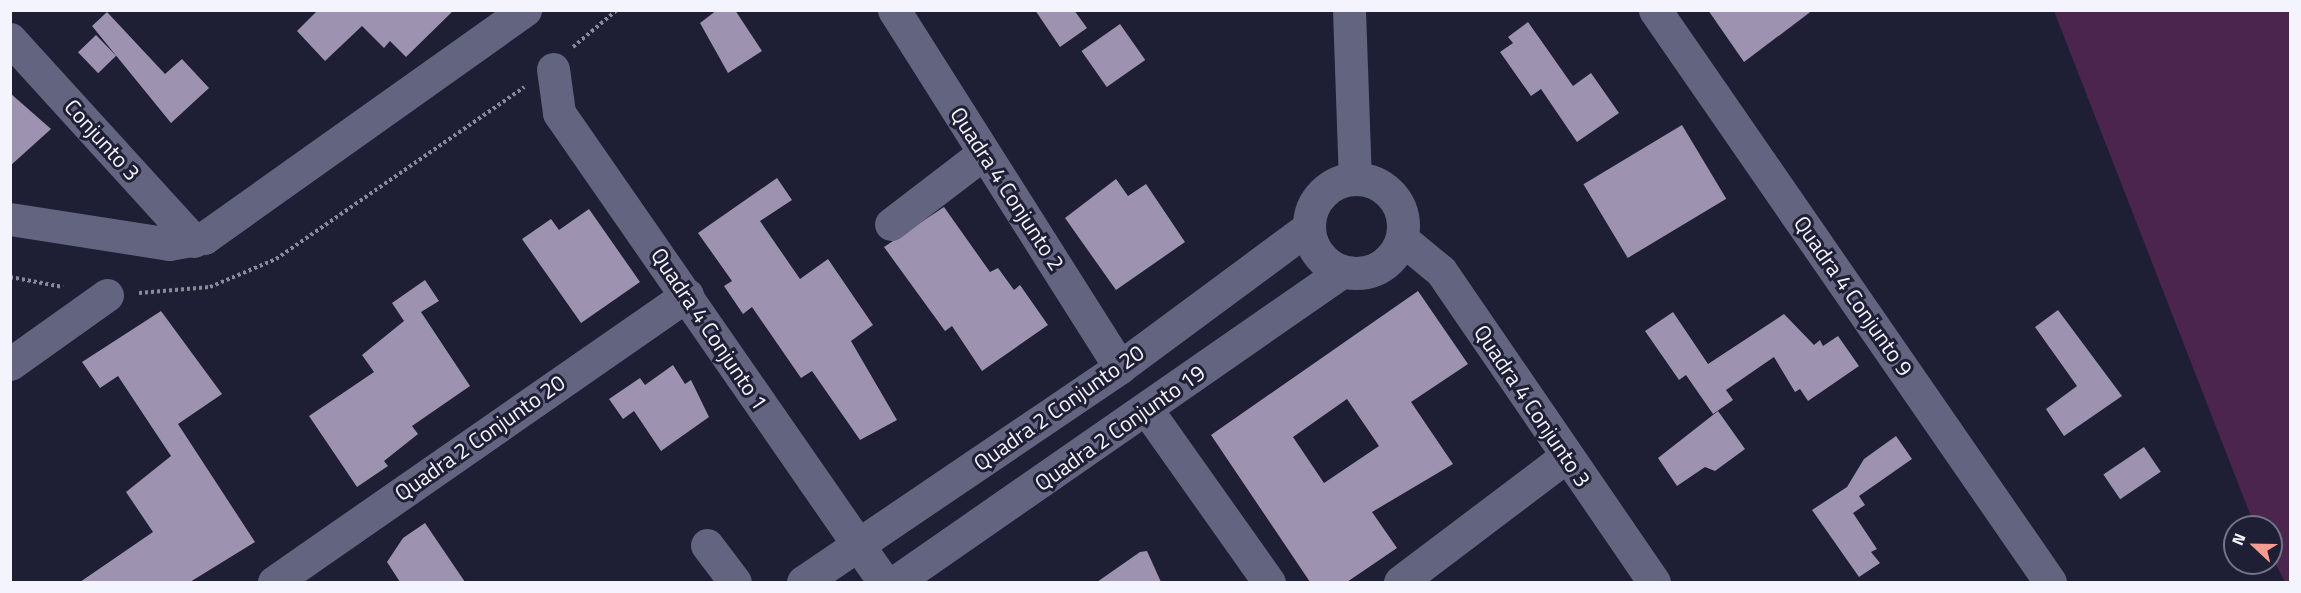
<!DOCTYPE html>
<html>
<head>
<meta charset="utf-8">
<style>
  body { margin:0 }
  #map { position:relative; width:2301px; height:593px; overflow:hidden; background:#1e1e35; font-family:"Titillium Web",sans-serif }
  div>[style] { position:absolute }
  .green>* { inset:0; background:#4c254f }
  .building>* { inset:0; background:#9d92af; transform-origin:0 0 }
  .path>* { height:4px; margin-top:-2px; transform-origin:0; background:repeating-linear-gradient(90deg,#898a99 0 3px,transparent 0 6px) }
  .minor>* { height:33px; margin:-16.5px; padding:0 16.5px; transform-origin:16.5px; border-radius:16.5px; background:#636480 }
  .minor>.ring { margin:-16.5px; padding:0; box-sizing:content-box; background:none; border:33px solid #636480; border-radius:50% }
  span { translate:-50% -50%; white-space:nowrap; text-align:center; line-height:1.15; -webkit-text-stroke:6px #1e1e35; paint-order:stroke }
  .street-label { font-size:22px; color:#f3f4fd }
  .frame { position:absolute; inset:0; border:12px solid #f3f4fd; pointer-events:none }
  .north { position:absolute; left:2223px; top:515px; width:60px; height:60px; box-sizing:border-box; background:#1e1e35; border:2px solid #737485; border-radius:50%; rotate:292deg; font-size:16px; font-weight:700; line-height:24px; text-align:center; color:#f3f4fd }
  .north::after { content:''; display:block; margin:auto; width:21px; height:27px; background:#f59c90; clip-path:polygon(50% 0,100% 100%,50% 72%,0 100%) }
</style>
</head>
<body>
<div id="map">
  <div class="green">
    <i style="clip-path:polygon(2054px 11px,2290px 11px,2290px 582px,2285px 582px,2271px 555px,2271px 527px,2256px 527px,2252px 519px)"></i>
  </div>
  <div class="building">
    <i style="clip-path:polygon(318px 10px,454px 10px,406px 57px,390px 41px,384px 48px,362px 26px,325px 61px,297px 31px)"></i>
    <i style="clip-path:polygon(717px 10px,735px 10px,762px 51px,728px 73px,700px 23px)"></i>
    <i style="clip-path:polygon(1035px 10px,1074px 10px,1087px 28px,1060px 47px)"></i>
    <i style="clip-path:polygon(1708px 10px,1813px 10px,1744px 62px)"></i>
    <i style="clip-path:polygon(107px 12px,165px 74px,182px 59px,209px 88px,171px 123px,92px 26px)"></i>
    <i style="clip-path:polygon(1528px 22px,1573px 86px,1591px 73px,1619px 113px,1577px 142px,1541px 89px,1531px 96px,1500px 52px,1513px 43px,1508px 37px)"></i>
    <i style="left:1120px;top:24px;width:44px;height:47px;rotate:55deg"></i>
    <i style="left:96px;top:35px;width:29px;height:25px;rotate:46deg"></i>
    <i style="clip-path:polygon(10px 93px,51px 129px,10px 166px)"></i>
    <i style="left:1682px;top:125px;width:86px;height:115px;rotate:59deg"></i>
    <i style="clip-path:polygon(777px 178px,792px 200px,760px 221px,800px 279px,828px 259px,873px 325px,851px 341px,897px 420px,860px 440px,812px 371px,801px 378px,752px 307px,743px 314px,724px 286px,732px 281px,698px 233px)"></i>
    <i style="clip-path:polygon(1116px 179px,1128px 196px,1146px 184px,1185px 242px,1116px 290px,1065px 218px)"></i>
    <i style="clip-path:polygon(944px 207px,990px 272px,998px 268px,1014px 290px,1020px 285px,1048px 325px,982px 371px,952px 326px,945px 331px,884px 247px)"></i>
    <i style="clip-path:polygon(589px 209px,640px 282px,581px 323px,522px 239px,551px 219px,559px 230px)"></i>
    <i style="clip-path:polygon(425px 280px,439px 301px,421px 312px,470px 386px,412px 426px,418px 434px,384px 461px,388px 466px,357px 487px,309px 416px,374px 372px,362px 355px,404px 321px,392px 303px)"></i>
    <i style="clip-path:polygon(evenodd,1418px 291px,1468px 364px,1411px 402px,1453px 464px,1372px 512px,1397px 548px,1347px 582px,1310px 582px,1211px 435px,1418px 291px,1347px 399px,1379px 446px,1324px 483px,1293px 437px,1347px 399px)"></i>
    <i style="clip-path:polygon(2058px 310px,2122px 396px,2064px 436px,2046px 409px,2077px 386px,2035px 327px)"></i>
    <i style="clip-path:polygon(161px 311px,222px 394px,178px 424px,255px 542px,190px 582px,80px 582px,153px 532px,126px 492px,171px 456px,118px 376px,100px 388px,82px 362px)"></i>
    <i style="clip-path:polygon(1673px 312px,1708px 364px,1784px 314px,1814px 345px,1820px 340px,1823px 346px,1838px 336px,1859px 366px,1808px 401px,1800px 389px,1795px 392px,1774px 357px,1726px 390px,1733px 400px,1713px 414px,1686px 375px,1679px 380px,1645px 331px)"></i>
    <i style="clip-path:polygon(673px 365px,685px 384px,691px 380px,709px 417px,661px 451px,634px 411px,623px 419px,609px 399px,640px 378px,645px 385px)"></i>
    <i style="clip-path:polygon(1718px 411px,1745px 449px,1715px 471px,1705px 467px,1677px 486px,1658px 458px)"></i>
    <i style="clip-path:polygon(1896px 436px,1912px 459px,1859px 496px,1865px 505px,1853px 513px,1877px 549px,1871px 552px,1880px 563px,1859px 577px,1812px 510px,1847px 487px,1864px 459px)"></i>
    <i style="left:2144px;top:447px;width:30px;height:49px;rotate:56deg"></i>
    <i style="clip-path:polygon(425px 523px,465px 582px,400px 582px,387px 562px,403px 538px)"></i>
    <i style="clip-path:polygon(1147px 551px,1161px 582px,1097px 582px,1140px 552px)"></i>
  </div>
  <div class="path">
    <i style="left:573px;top:47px;width:57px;rotate:-40.1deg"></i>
    <i style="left:10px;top:277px;width:54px;rotate:10.7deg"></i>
    <i style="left:139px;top:293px;width:71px;rotate:-4.8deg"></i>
    <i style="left:210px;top:287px;width:72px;rotate:-23deg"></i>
    <i style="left:276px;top:259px;width:302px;rotate:-34.7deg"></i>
  </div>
  <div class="minor">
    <i style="left:894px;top:10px;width:423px;rotate:57.7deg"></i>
    <i style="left:1349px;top:10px;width:168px;rotate:88deg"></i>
    <i style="left:1655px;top:10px;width:695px;rotate:55.37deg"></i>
    <i style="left:10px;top:39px;width:273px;rotate:47.7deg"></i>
    <i style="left:553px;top:69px;width:44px;rotate:82.2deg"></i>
    <i style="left:559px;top:113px;width:571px;rotate:55.28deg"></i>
    <i class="ring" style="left:1309px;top:179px;width:61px;height:61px"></i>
    <i style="left:10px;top:219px;width:161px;rotate:8.9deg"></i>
    <i style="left:169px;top:244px;width:36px;rotate:-10deg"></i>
    <i style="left:204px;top:238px;width:394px;rotate:-35.4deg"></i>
    <i style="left:891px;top:224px;width:117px;rotate:-37.4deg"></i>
    <i style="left:1402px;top:239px;width:50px;rotate:39.4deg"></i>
    <i style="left:1441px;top:271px;width:377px;rotate:55.6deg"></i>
    <i style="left:10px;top:364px;width:119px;rotate:-35.4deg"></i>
    <i style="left:1147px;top:410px;width:211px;rotate:54.7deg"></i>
    <i style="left:707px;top:545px;width:46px;rotate:52.9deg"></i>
    <i style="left:274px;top:582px;width:503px;rotate:-34.8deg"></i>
    <i style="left:803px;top:582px;width:383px;rotate:-34.1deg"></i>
    <i style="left:1120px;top:367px;width:235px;rotate:-36.5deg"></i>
    <i style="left:895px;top:582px;width:545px;rotate:-34.77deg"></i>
    <i style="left:1400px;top:582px;width:207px;rotate:-37.1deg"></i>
  </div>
  <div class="street-label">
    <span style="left:102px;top:140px;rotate:48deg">Conjunto 3</span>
    <span style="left:1007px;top:189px;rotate:57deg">Quadra 4 Conjunto 2</span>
    <span style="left:1853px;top:296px;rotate:55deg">Quadra 4 Conjunto 9</span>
    <span style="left:709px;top:329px;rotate:56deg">Quadra 4 Conjunto 1</span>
    <span style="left:1532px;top:406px;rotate:56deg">Quadra 4 Conjunto 3</span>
    <span style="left:1059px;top:408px;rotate:-35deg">Quadra 2 Conjunto 20</span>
    <span style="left:1120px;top:428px;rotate:-35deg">Quadra 2 Conjunto 19</span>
    <span style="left:480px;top:438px;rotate:-35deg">Quadra 2 Conjunto 20</span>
  </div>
  <div class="frame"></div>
  <div class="north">N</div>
</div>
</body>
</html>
